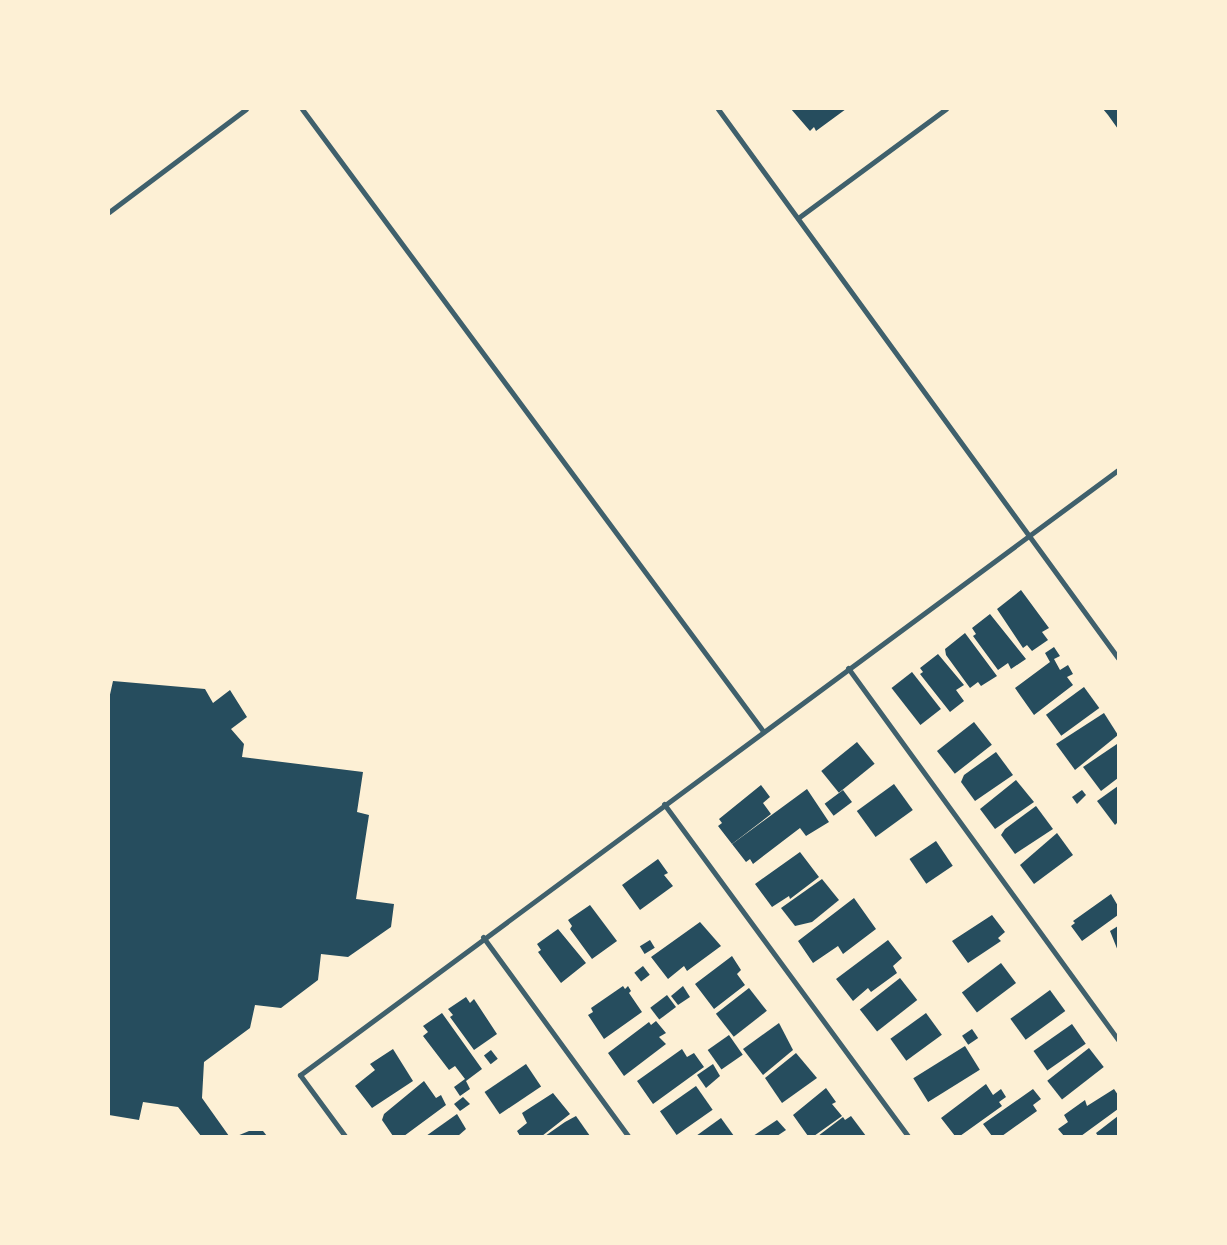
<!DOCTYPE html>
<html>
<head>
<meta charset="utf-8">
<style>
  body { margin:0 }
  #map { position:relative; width:1227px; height:1245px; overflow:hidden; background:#fdf0d5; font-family:Poppins,sans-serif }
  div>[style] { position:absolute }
  .building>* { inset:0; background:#264d5e; transform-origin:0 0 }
  .minor>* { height:5px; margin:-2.5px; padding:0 2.5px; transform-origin:2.5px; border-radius:2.5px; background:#3f606c }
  span { translate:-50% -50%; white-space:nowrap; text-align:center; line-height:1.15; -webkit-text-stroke:4px #fdf0d5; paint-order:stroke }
  .frame { position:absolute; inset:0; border:110px solid #fdf0d5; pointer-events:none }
</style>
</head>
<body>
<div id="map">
  <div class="building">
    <i style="clip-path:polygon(791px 109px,846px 109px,816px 131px,814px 127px,810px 131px)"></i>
    <i style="clip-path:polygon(1103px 109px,1118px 109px,1118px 129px,1108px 115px)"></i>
    <i style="clip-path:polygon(1021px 590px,1049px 628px,1042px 632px,1048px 640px,1032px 651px,1027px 645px,1023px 648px,997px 609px)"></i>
    <i style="clip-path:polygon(990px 614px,1026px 659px,1011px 669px,1008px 663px,998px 670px,973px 636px,976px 634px,972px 628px)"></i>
    <i style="clip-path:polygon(965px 633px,997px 676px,981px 686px,978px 682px,970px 688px,946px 655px,945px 649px)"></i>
    <i style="clip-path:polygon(1054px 647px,1060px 656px,1054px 659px,1060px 670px,1068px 665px,1073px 674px,1067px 677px,1073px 685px,1034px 715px,1015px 688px,1050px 662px,1045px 653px)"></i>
    <i style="clip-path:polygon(938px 654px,964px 685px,956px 690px,964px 701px,950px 712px,920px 674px,923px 672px,920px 668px)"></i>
    <i style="left:912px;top:672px;width:47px;height:26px;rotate:52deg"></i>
    <i style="clip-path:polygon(113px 681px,205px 689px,213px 703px,230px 690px,247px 717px,231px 729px,244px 744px,242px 757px,363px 772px,357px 812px,369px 815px,356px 899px,394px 904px,391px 927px,348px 957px,321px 954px,318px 980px,281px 1008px,255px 1005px,250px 1028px,204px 1062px,202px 1098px,229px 1136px,201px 1136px,178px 1107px,143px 1102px,139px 1120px,109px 1115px,109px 699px)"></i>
    <i style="left:1084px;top:687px;width:26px;height:47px;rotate:54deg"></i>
    <i style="clip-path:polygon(1104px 713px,1118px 735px,1075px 770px,1056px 744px)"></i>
    <i style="left:974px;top:722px;width:29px;height:47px;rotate:52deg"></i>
    <i style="left:857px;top:742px;width:28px;height:46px;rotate:51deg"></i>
    <i style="clip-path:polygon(1117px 744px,1118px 778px,1101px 791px,1083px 767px)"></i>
    <i style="clip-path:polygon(996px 752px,1013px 775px,975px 801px,961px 782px,964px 775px)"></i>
    <i style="clip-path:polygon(1016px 780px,1034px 802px,995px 829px,980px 809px)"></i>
    <i style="left:894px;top:784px;width:32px;height:46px;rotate:54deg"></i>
    <i style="clip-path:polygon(761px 785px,770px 797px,763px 803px,771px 814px,732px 844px,718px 826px,722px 823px,719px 819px)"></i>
    <i style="clip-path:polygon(1118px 786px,1118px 822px,1115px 825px,1097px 801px)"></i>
    <i style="clip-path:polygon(807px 789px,829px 822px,806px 836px,800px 828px,753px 864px,750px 859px,746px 862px,732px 844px)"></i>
    <i style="left:843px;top:790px;width:15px;height:23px;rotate:53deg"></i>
    <i style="clip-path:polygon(1082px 790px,1086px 795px,1077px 804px,1072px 797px)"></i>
    <i style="clip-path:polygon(1036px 806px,1053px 829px,1015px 854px,1001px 835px,1005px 829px)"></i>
    <i style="clip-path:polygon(1057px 833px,1073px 855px,1034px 884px,1020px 865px)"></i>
    <i style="left:936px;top:841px;width:30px;height:32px;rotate:56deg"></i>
    <i style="clip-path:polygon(800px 852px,819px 877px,790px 899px,789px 896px,772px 907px,755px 884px)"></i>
    <i style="clip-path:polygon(658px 859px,668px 873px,664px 875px,673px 886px,640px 910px,622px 885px)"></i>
    <i style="clip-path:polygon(822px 879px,839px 900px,812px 922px,795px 926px,781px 908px)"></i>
    <i style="clip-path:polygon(1111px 894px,1118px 906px,1118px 915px,1082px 941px,1071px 926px,1075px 923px,1073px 921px)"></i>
    <i style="clip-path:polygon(854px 898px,876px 929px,843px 954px,838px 946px,813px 963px,798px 941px)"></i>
    <i style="clip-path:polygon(590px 905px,617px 941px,592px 959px,570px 929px,572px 926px,568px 920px)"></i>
    <i style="clip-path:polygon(992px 915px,1005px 932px,998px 938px,1001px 941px,968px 963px,952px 941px)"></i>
    <i style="clip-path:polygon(700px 922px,721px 946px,687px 971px,684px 966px,668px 979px,651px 957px)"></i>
    <i style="clip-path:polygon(1118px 926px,1118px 951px,1110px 931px)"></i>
    <i style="clip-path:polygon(558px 929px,586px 963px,561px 983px,538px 952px,541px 950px,537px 944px)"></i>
    <i style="left:650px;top:940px;width:9px;height:12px;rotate:58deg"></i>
    <i style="clip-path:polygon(888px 940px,902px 958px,893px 966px,897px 973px,871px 992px,868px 988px,853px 1001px,836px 979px)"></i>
    <i style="clip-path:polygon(732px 956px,741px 970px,737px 974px,745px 985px,714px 1009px,695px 984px)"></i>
    <i style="left:1001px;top:963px;width:25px;height:49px;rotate:53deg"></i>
    <i style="left:643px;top:966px;width:11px;height:11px;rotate:52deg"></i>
    <i style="left:900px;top:978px;width:28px;height:51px;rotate:52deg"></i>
    <i style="clip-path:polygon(623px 986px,625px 989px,628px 986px,631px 991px,629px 993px,642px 1012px,604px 1039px,588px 1015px,593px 1012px,591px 1008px)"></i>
    <i style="clip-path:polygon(683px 986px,690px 997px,678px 1005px,671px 996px)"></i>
    <i style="left:749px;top:988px;width:29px;height:42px;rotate:52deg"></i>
    <i style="left:1050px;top:990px;width:26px;height:49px;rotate:54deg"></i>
    <i style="left:667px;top:995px;width:15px;height:21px;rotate:53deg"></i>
    <i style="clip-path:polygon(466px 997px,470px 1003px,474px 999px,497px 1034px,474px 1050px,450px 1017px,453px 1015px,448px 1009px)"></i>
    <i style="clip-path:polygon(442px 1013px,482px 1069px,466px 1081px,470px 1089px,460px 1096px,454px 1087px,465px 1079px,455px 1066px,449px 1070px,423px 1036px,428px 1032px,423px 1026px)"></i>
    <i style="left:926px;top:1013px;width:27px;height:44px;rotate:54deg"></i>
    <i style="clip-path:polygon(656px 1021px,666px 1033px,659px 1037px,666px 1044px,624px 1076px,608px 1053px,649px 1022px,651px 1025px)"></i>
    <i style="clip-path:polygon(779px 1023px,793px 1050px,763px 1075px,743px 1049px)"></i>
    <i style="left:1072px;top:1024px;width:24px;height:47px;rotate:55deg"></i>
    <i style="left:972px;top:1029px;width:11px;height:12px;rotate:56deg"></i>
    <i style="left:729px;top:1035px;width:24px;height:26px;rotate:55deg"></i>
    <i style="left:965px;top:1046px;width:28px;height:61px;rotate:58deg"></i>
    <i style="left:1089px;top:1048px;width:24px;height:53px;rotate:52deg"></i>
    <i style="clip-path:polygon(393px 1049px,413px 1081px,372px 1108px,355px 1086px,375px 1070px,370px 1064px)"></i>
    <i style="clip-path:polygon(682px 1049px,687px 1057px,694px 1053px,704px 1067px,653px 1104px,637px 1081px)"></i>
    <i style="left:491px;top:1050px;width:11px;height:9px;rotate:52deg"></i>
    <i style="clip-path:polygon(796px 1053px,817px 1078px,782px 1103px,765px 1078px)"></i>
    <i style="left:526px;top:1064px;width:27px;height:50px;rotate:56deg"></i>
    <i style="clip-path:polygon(713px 1064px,720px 1076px,706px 1088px,697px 1075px)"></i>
    <i style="clip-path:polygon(424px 1081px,436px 1098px,441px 1095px,446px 1105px,404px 1136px,393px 1136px,382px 1120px,384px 1114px)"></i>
    <i style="clip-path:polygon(986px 1084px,993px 1095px,1001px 1089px,1006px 1097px,999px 1102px,1002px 1106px,960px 1136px,955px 1136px,941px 1118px)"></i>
    <i style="left:696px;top:1086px;width:29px;height:44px;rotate:55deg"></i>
    <i style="clip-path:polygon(826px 1088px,836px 1102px,832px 1104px,842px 1116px,814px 1136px,808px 1136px,793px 1115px)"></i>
    <i style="clip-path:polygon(1033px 1089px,1041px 1099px,1033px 1105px,1037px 1111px,1002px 1136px,992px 1136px,983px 1124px)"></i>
    <i style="clip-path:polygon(1114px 1089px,1118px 1095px,1118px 1109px,1081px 1136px,1064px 1136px,1058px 1129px,1068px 1122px,1064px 1115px,1085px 1100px,1087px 1106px)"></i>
    <i style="clip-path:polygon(553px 1093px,570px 1114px,542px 1136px,520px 1136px,517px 1131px,527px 1123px,522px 1113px)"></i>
    <i style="clip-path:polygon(463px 1097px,470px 1104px,460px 1111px,454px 1104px)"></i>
    <i style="clip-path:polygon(457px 1114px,466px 1129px,458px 1136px,426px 1136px)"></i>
    <i style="clip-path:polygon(576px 1116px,590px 1136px,545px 1136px,565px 1122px)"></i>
    <i style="clip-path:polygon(851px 1116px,866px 1136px,818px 1136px,843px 1117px,845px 1120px)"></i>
    <i style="clip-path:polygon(1118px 1116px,1118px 1136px,1098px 1136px,1096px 1133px)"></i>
    <i style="clip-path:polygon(721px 1118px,734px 1136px,696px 1136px)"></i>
    <i style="clip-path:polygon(777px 1120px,786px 1130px,777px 1136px,753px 1136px)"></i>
    <i style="clip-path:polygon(249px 1131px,263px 1131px,267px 1136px,237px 1136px)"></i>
  </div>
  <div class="minor">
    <i style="left:302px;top:109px;width:774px;rotate:53.46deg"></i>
    <i style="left:718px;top:109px;width:679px;rotate:53.92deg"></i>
    <i style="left:109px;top:212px;width:171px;rotate:-36.9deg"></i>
    <i style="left:798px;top:218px;width:184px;rotate:-36.4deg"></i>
    <i style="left:848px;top:668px;width:460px;rotate:54deg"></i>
    <i style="left:664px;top:804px;width:412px;rotate:53.7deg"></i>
    <i style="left:483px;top:937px;width:246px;rotate:53.9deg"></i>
    <i style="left:345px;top:1136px;width:76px;rotate:-126.4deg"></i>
    <i style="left:300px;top:1075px;width:1017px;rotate:-36.49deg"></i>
  </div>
  <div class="frame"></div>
</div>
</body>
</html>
